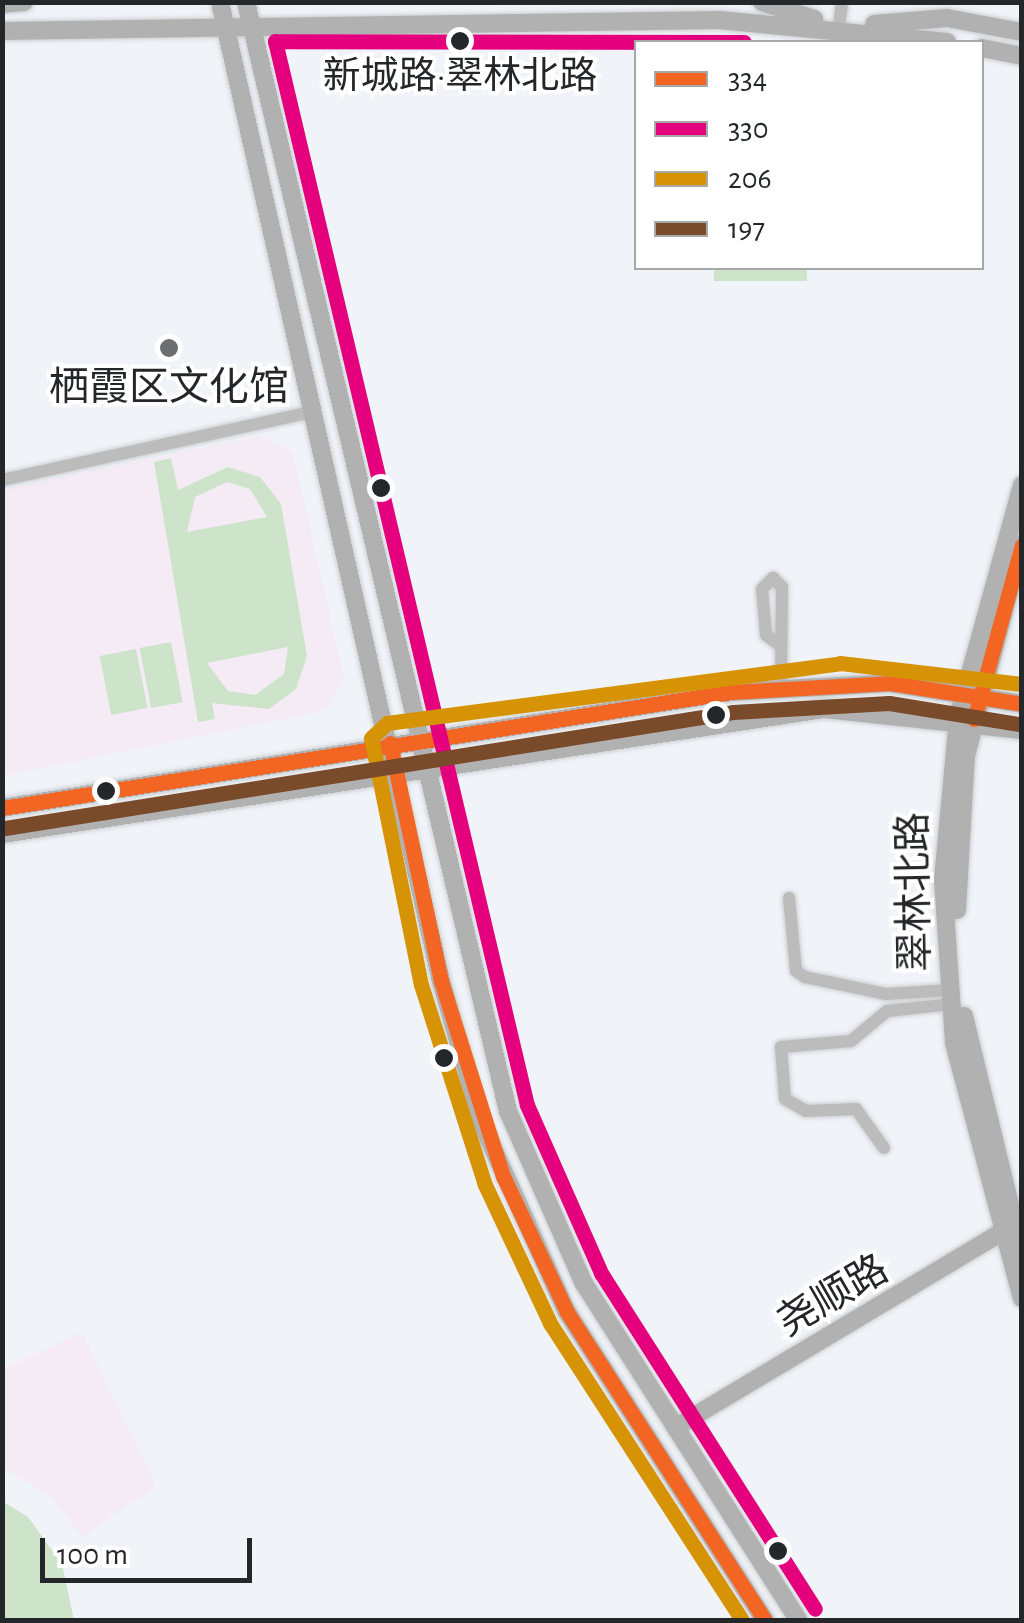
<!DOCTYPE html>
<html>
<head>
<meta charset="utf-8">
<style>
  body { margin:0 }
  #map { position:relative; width:1024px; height:1623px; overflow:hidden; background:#f0f4f8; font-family:"Alegreya Sans","Noto Sans SC",sans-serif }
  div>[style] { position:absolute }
  .education>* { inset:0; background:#f4ebf4 }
  .green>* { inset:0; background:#cde4cb; transform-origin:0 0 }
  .roads { filter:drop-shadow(0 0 2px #cccfd2) drop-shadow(0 0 2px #cccfd2) }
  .minor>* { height:12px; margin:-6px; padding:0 6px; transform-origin:6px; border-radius:6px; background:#bcbcbc }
  .secondary>* { height:18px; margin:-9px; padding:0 9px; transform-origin:9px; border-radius:9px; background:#b2b1b1 }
  .bus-1>* { height:15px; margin:-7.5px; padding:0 7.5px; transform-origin:7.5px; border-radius:7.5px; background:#f26522 }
  .bus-2>* { height:15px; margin:-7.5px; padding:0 7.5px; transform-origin:7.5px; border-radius:7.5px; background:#e5007d }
  .bus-3>* { height:15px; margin:-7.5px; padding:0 7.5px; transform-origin:7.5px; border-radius:7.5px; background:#d79306 }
  .bus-4>* { height:15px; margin:-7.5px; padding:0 7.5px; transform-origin:7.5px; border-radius:7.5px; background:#7a4b2a }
  .dots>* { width:28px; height:28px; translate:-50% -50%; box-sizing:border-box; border:5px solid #fff; border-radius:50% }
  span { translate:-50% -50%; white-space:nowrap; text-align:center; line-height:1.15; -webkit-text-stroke:8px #fff; paint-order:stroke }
  .bus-label { font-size:38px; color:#242729 }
  .poi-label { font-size:40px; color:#242729 }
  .street-label { font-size:40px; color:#242729 }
  .frame { position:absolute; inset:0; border:5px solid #242729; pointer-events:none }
  .legend { position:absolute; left:634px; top:40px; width:350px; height:230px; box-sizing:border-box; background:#fff; border:2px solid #a7a9a9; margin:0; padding:12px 18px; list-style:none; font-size:30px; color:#242729 }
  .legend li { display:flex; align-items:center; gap:20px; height:50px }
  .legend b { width:50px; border:2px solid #a7a9a9 }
  .scale { position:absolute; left:40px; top:1538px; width:212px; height:45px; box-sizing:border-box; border:5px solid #242729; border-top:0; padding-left:12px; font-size:30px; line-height:35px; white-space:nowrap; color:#242729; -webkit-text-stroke:8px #fff; paint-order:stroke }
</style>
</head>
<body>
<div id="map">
  <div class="education">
    <i style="clip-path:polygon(259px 436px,293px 453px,344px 677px,328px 710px,3px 776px,2px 490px)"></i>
    <i style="clip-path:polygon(82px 1332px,156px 1486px,82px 1537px,51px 1497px,3px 1468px,2px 1370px)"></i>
  </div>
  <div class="green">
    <i style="left:714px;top:268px;width:93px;height:13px"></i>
    <i style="clip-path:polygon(evenodd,171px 458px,178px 490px,228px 467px,260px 477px,281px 504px,307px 656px,296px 689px,269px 709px,212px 703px,215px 719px,198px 722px,154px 462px,171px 458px,227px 482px,250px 489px,267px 517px,187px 532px,195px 497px,227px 482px,171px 458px,288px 647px,284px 674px,255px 695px,228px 691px,207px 663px,288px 647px)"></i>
    <i style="left:171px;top:642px;width:61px;height:32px;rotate:79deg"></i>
    <i style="left:136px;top:649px;width:60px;height:37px;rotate:79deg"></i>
    <i style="clip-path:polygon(2px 1501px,28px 1517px,62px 1564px,74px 1620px,3px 1620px)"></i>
  </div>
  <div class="roads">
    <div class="minor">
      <i style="left:839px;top:27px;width:25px;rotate:-83deg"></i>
      <i style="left:2px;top:480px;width:317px;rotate:-12.4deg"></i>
      <i style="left:778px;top:644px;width:15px;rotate:-143deg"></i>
      <i style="left:766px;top:635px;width:46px;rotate:-95deg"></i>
      <i style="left:762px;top:589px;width:16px;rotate:-45deg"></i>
      <i style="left:773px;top:578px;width:13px;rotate:45deg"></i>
      <i style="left:782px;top:587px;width:100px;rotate:90.6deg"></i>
      <i style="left:789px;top:898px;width:73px;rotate:84.5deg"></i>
      <i style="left:796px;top:971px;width:11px;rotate:34deg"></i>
      <i style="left:805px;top:977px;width:83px;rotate:11.9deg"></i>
      <i style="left:886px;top:994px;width:65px;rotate:-3.5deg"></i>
      <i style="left:884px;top:1148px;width:48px;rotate:-125.7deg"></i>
      <i style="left:856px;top:1109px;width:50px;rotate:177.7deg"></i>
      <i style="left:806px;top:1111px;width:24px;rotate:-150deg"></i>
      <i style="left:785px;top:1099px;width:52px;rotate:-94.4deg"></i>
      <i style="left:781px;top:1047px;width:70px;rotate:-4.9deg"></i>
      <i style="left:851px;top:1041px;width:47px;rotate:-39.8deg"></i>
      <i style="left:887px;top:1011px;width:65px;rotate:-6.1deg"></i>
    </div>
    <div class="secondary">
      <i style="left:220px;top:2px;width:1004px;rotate:77.28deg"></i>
      <i style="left:441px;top:981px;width:149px;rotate:74deg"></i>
      <i style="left:482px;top:1124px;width:206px;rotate:65.7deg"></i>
      <i style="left:567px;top:1312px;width:366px;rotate:57.3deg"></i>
      <i style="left:246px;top:2px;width:1140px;rotate:76.71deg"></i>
      <i style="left:508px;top:1111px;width:187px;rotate:66.3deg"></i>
      <i style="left:583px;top:1282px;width:401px;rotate:57.5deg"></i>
      <i style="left:762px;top:2px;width:55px;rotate:18.1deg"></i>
      <i style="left:2px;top:4px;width:22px;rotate:-5deg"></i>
      <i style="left:874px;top:24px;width:73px;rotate:-4.7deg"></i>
      <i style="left:947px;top:18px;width:76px;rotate:10.6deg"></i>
      <i style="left:2px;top:31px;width:717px;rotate:-0.88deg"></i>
      <i style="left:719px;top:20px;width:229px;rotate:5.5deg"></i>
      <i style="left:982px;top:48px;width:41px;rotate:11.3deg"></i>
      <i style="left:1022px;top:485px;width:242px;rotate:105.4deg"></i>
      <i style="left:958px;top:718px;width:163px;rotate:95.3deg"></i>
      <i style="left:943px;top:880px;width:163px;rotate:86.1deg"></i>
      <i style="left:954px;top:1043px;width:264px;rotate:75.1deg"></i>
      <i style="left:2px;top:808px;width:738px;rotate:-9.04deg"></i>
      <i style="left:731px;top:692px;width:159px;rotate:-3.2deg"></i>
      <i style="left:890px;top:683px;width:134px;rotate:9deg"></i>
      <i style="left:2px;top:834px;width:831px;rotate:-8.65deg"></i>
      <i style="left:824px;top:709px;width:199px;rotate:6.1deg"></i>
      <i style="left:957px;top:910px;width:154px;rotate:-86.7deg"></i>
      <i style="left:966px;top:756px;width:220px;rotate:-75.3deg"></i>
      <i style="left:964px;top:1016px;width:245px;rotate:76.3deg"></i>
      <i style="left:676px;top:1427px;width:403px;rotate:-30.9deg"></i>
    </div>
  </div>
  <div class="bus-1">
    <i style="left:974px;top:719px;width:180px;rotate:-74.6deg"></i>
    <i style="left:390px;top:743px;width:243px;rotate:77.9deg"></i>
    <i style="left:441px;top:981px;width:205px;rotate:72.4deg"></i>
    <i style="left:503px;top:1176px;width:150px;rotate:64.8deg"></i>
    <i style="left:567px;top:1312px;width:366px;rotate:57.3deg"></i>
    <i style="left:2px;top:808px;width:738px;rotate:-9.04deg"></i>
    <i style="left:731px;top:692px;width:159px;rotate:-3.2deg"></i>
    <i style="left:890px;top:683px;width:134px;rotate:9deg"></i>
  </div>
  <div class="bus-2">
    <i style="left:744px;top:42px;width:469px;rotate:-179.9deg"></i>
    <i style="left:275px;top:41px;width:1093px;rotate:76.68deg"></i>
    <i style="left:527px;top:1105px;width:184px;rotate:66.2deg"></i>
    <i style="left:601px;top:1273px;width:398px;rotate:57.5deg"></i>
  </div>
  <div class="bus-3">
    <i style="left:742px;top:1620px;width:354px;rotate:-122.9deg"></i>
    <i style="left:550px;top:1323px;width:153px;rotate:-115.2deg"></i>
    <i style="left:485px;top:1185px;width:210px;rotate:-107.7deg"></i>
    <i style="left:421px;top:985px;width:252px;rotate:-101.4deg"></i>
    <i style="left:371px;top:738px;width:22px;rotate:-43deg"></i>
    <i style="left:387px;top:723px;width:457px;rotate:-7.5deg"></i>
    <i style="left:840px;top:663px;width:183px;rotate:6.6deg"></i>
  </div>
  <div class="bus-4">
    <i style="left:5px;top:828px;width:737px;rotate:-9.05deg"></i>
    <i style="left:733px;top:712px;width:156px;rotate:-3.3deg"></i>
    <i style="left:889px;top:703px;width:132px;rotate:9.2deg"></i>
  </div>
  <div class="dots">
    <i style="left:460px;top:41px;background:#242729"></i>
    <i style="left:169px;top:348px;background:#6b6f71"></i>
    <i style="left:381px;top:488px;background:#242729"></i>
    <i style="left:716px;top:715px;background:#242729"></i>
    <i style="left:106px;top:791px;background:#242729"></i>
    <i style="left:444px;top:1058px;background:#242729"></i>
    <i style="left:778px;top:1551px;background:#242729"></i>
  </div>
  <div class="bus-label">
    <span style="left:460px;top:78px">新城路·翠林北路</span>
  </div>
  <div class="poi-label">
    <span style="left:169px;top:388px">栖霞区文化馆</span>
  </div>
  <div class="street-label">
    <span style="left:915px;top:892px;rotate:-91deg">翠林北路</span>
    <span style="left:833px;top:1296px;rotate:-30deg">尧顺路</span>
  </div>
  <div class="frame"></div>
  <ul class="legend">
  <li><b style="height:12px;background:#f26522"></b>334</li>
  <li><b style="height:12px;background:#e5007d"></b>330</li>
  <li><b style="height:12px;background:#d79306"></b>206</li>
  <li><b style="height:12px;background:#7a4b2a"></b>197</li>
  </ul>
  <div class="scale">100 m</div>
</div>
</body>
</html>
